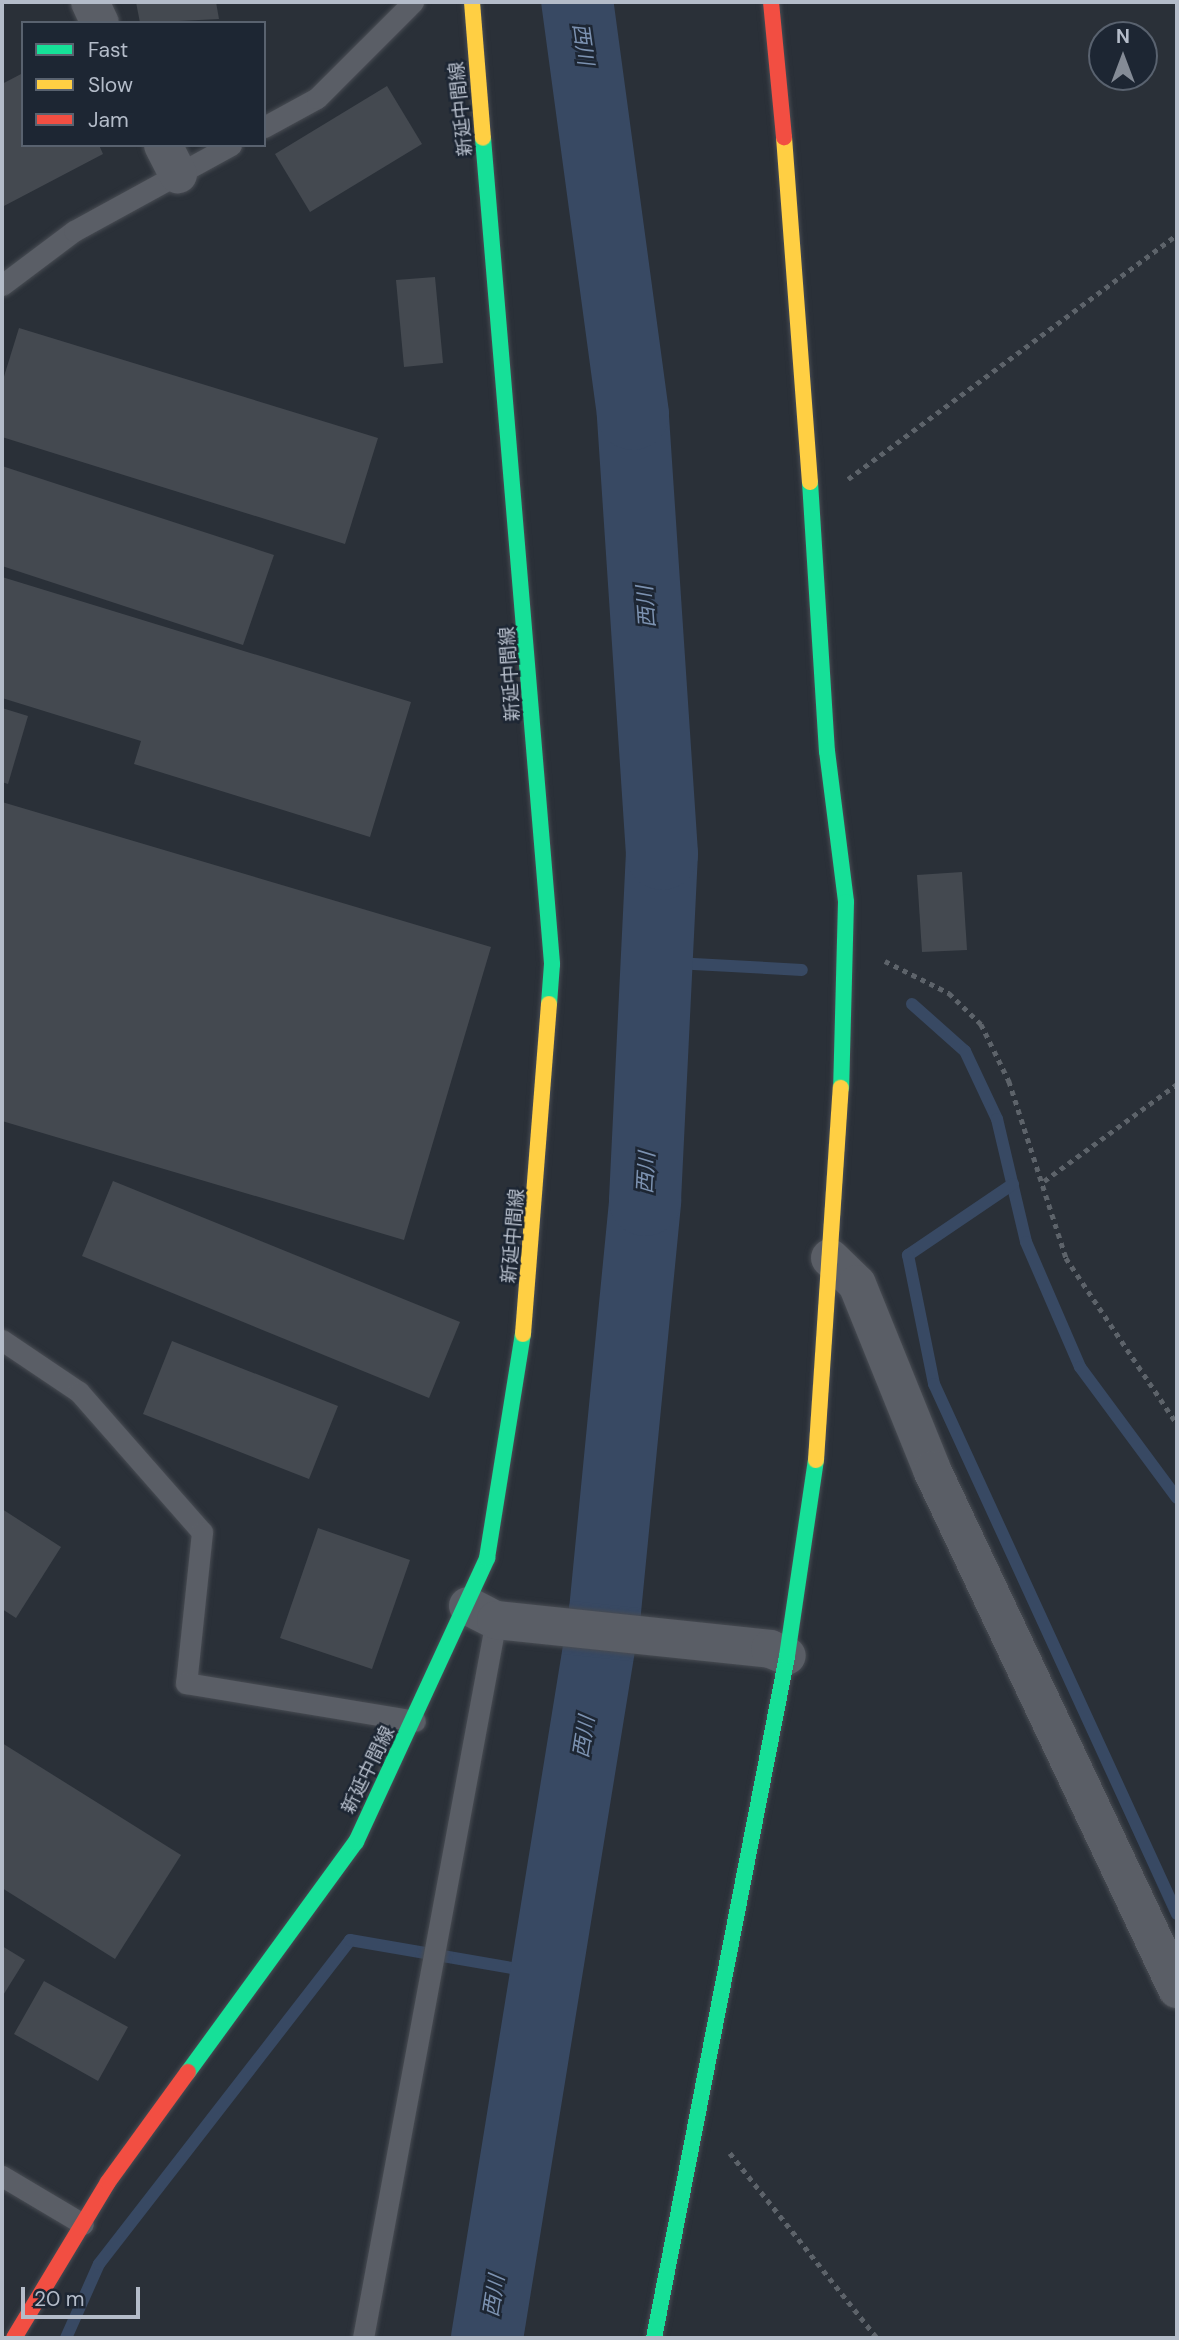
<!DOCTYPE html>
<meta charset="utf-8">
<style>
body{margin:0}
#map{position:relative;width:1179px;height:2340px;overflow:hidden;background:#2a3038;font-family:"DM Sans","Noto Sans JP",sans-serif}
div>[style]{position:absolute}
.stream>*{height:12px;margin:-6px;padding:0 6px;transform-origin:6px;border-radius:6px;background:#384963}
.river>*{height:72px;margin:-36px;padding:0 36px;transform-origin:36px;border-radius:36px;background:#384963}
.building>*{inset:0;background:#444950}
.path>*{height:4.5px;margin-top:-2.25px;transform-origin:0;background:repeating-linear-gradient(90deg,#5d636a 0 5px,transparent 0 10px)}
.roads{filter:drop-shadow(0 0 2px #484c53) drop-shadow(0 0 2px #484c53)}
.lane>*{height:21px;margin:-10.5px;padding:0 10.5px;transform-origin:10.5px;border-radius:10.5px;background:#5a5e66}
.street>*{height:38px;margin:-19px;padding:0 19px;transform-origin:19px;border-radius:19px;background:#5a5e66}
.fast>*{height:16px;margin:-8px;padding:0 8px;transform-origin:8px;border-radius:8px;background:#16e098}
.slow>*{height:16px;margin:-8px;padding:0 8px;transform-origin:8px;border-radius:8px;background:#ffcf43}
.jam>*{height:16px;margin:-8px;padding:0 8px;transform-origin:8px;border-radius:8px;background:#f24e42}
span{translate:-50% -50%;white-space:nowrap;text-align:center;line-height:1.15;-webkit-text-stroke:5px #1d2633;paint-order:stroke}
.street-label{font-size:19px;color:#b4bcc9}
.water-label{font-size:21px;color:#7c92b1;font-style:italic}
.frame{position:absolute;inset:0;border:4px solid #b4bcc9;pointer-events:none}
.legend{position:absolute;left:21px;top:21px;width:245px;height:126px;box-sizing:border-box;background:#1d2633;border:2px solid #59626f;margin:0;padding:9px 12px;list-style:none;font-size:21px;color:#b4bcc9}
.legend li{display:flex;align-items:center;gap:14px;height:35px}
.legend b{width:35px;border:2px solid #59626f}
.north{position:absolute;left:1088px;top:21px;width:70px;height:70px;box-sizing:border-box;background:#1d2633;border:2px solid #59626f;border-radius:50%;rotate:0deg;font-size:19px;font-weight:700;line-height:28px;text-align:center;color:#b4bcc9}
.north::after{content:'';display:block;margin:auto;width:24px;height:32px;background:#848b96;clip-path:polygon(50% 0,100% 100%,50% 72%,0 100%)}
.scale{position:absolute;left:21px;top:2287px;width:119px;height:32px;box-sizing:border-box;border:4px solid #b4bcc9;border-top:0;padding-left:9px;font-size:21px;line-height:24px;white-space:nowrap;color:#b4bcc9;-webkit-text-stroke:5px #1d2633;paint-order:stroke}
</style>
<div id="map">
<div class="stream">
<i style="left:656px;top:962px;width:146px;rotate:3.1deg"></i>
<i style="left:912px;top:1004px;width:71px;rotate:41.6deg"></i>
<i style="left:965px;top:1051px;width:75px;rotate:64.8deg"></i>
<i style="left:997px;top:1119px;width:126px;rotate:76.7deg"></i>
<i style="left:1026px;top:1242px;width:136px;rotate:66.6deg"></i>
<i style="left:1080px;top:1367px;width:163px;rotate:53.5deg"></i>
<i style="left:1013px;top:1184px;width:127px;rotate:145.9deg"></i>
<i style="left:908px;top:1255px;width:132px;rotate:78.6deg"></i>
<i style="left:934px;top:1384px;width:583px;rotate:65.37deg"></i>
<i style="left:66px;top:2338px;width:81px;rotate:-66deg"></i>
<i style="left:99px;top:2264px;width:410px;rotate:-52.2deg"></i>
<i style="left:350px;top:1940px;width:199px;rotate:9.8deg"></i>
</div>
<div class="river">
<i style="left:487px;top:2338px;width:737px;rotate:-80.78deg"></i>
<i style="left:605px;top:1611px;width:413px;rotate:-84.4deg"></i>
<i style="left:645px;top:1200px;width:346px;rotate:-87.2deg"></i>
<i style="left:662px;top:854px;width:441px;rotate:-93.8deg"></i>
<i style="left:633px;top:414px;width:416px;rotate:-97.7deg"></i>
</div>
<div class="building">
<i style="clip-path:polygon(136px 2px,216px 2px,219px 19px,140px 23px)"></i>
<i style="clip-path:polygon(23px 73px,23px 145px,99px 145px,103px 154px,2px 207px,2px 84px)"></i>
<i style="clip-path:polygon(387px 86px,422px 144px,310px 212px,275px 154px)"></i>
<i style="clip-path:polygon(435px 277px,443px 363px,404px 367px,396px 280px)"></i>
<i style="clip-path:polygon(19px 328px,378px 438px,345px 544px,2px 437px,2px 383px)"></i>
<i style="clip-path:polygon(2px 466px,274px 555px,243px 645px,2px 566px)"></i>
<i style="clip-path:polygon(2px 577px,411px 702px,370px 837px,134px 764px,141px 741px,2px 698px)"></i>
<i style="clip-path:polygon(2px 708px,28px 716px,8px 784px,2px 782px)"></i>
<i style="clip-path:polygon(2px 802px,491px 947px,404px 1240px,2px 1121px)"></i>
<i style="clip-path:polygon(962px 872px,967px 950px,922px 952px,917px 875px)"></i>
<i style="clip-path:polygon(113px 1181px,460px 1322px,429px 1398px,82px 1256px)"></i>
<i style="clip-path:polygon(172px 1341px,338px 1406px,309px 1479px,143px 1414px)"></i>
<i style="clip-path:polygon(2px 1509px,61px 1547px,16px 1618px,2px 1609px)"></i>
<i style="clip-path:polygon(318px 1528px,410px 1560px,372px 1669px,280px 1638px)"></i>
<i style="clip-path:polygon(2px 1743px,181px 1855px,115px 1959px,2px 1888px)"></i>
<i style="clip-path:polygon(2px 1946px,25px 1960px,2px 1997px)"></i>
<i style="clip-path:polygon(44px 1981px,128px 2027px,98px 2081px,14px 2034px)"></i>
</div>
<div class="path">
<i style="left:848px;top:479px;width:410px;rotate:-36.6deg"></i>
<i style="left:885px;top:961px;width:72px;rotate:26.6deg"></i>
<i style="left:949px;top:993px;width:45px;rotate:44.1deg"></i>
<i style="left:981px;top:1024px;width:64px;rotate:63.8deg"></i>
<i style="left:1009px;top:1081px;width:186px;rotate:72.1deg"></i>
<i style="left:1066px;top:1258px;width:200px;rotate:56.2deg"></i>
<i style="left:1044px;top:1181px;width:165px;rotate:-36.1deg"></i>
<i style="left:730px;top:2153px;width:236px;rotate:51.5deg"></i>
</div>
<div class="roads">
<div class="lane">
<i style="left:264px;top:127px;width:60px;rotate:-28.7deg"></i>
<i style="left:317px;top:98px;width:136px;rotate:-45deg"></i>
<i style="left:2px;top:285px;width:90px;rotate:-36.9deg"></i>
<i style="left:74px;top:231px;width:179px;rotate:-28.7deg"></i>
<i style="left:2px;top:1340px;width:93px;rotate:34deg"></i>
<i style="left:79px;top:1392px;width:186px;rotate:48.7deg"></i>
<i style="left:202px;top:1532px;width:152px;rotate:96deg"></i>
<i style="left:186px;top:1683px;width:232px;rotate:9.4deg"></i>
<i style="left:2px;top:2176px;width:94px;rotate:30.7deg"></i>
<i style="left:363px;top:2338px;width:730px;rotate:-79.51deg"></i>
</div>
<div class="street">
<i style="left:90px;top:2px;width:23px;rotate:65deg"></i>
<i style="left:163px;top:145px;width:33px;rotate:63deg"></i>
<i style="left:830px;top:1258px;width:37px;rotate:44deg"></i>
<i style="left:857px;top:1284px;width:201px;rotate:68deg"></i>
<i style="left:932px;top:1470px;width:574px;rotate:64.73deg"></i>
<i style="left:468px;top:1606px;width:31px;rotate:27deg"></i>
<i style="left:496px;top:1620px;width:276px;rotate:6deg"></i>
<i style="left:770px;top:1649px;width:18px;rotate:22deg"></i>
</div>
<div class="fast">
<i style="left:483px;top:138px;width:829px;rotate:85.22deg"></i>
<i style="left:552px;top:964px;width:40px;rotate:94.3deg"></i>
<i style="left:810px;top:482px;width:270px;rotate:86.4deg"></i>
<i style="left:827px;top:751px;width:152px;rotate:82.8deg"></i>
<i style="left:846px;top:902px;width:186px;rotate:91.5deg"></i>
<i style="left:188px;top:2072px;width:285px;rotate:-53.9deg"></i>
<i style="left:356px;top:1842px;width:313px;rotate:-65.2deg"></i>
<i style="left:487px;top:1558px;width:227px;rotate:-80.9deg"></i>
<i style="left:654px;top:2338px;width:695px;rotate:-78.96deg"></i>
<i style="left:787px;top:1656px;width:198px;rotate:-81.6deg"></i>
</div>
<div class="slow">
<i style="left:472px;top:2px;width:136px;rotate:85.4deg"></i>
<i style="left:784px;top:137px;width:346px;rotate:85.7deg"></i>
<i style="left:523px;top:1334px;width:331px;rotate:-85.5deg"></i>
<i style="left:816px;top:1460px;width:373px;rotate:-86.2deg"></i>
</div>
<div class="jam">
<i style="left:771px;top:2px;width:136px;rotate:84.5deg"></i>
<i style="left:14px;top:2338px;width:182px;rotate:-58.9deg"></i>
<i style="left:108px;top:2182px;width:136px;rotate:-54deg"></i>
</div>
</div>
<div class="street-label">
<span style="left:461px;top:109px;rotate:-96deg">新延中間線</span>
<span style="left:510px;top:674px;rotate:-94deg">新延中間線</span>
<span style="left:513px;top:1236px;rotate:-85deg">新延中間線</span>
<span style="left:368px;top:1770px;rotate:-64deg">新延中間線</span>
</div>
<div class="water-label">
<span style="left:583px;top:44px;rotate:82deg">西川</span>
<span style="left:646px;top:607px;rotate:-94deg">西川</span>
<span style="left:646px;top:1173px;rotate:-87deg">西川</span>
<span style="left:584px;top:1737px;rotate:-81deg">西川</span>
<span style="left:494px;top:2296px;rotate:-81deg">西川</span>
</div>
<div class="frame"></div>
<ul class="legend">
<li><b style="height:9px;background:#16e098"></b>Fast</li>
<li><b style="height:9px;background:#ffcf43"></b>Slow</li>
<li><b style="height:9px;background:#f24e42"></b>Jam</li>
</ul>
<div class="north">N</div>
<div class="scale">20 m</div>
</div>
